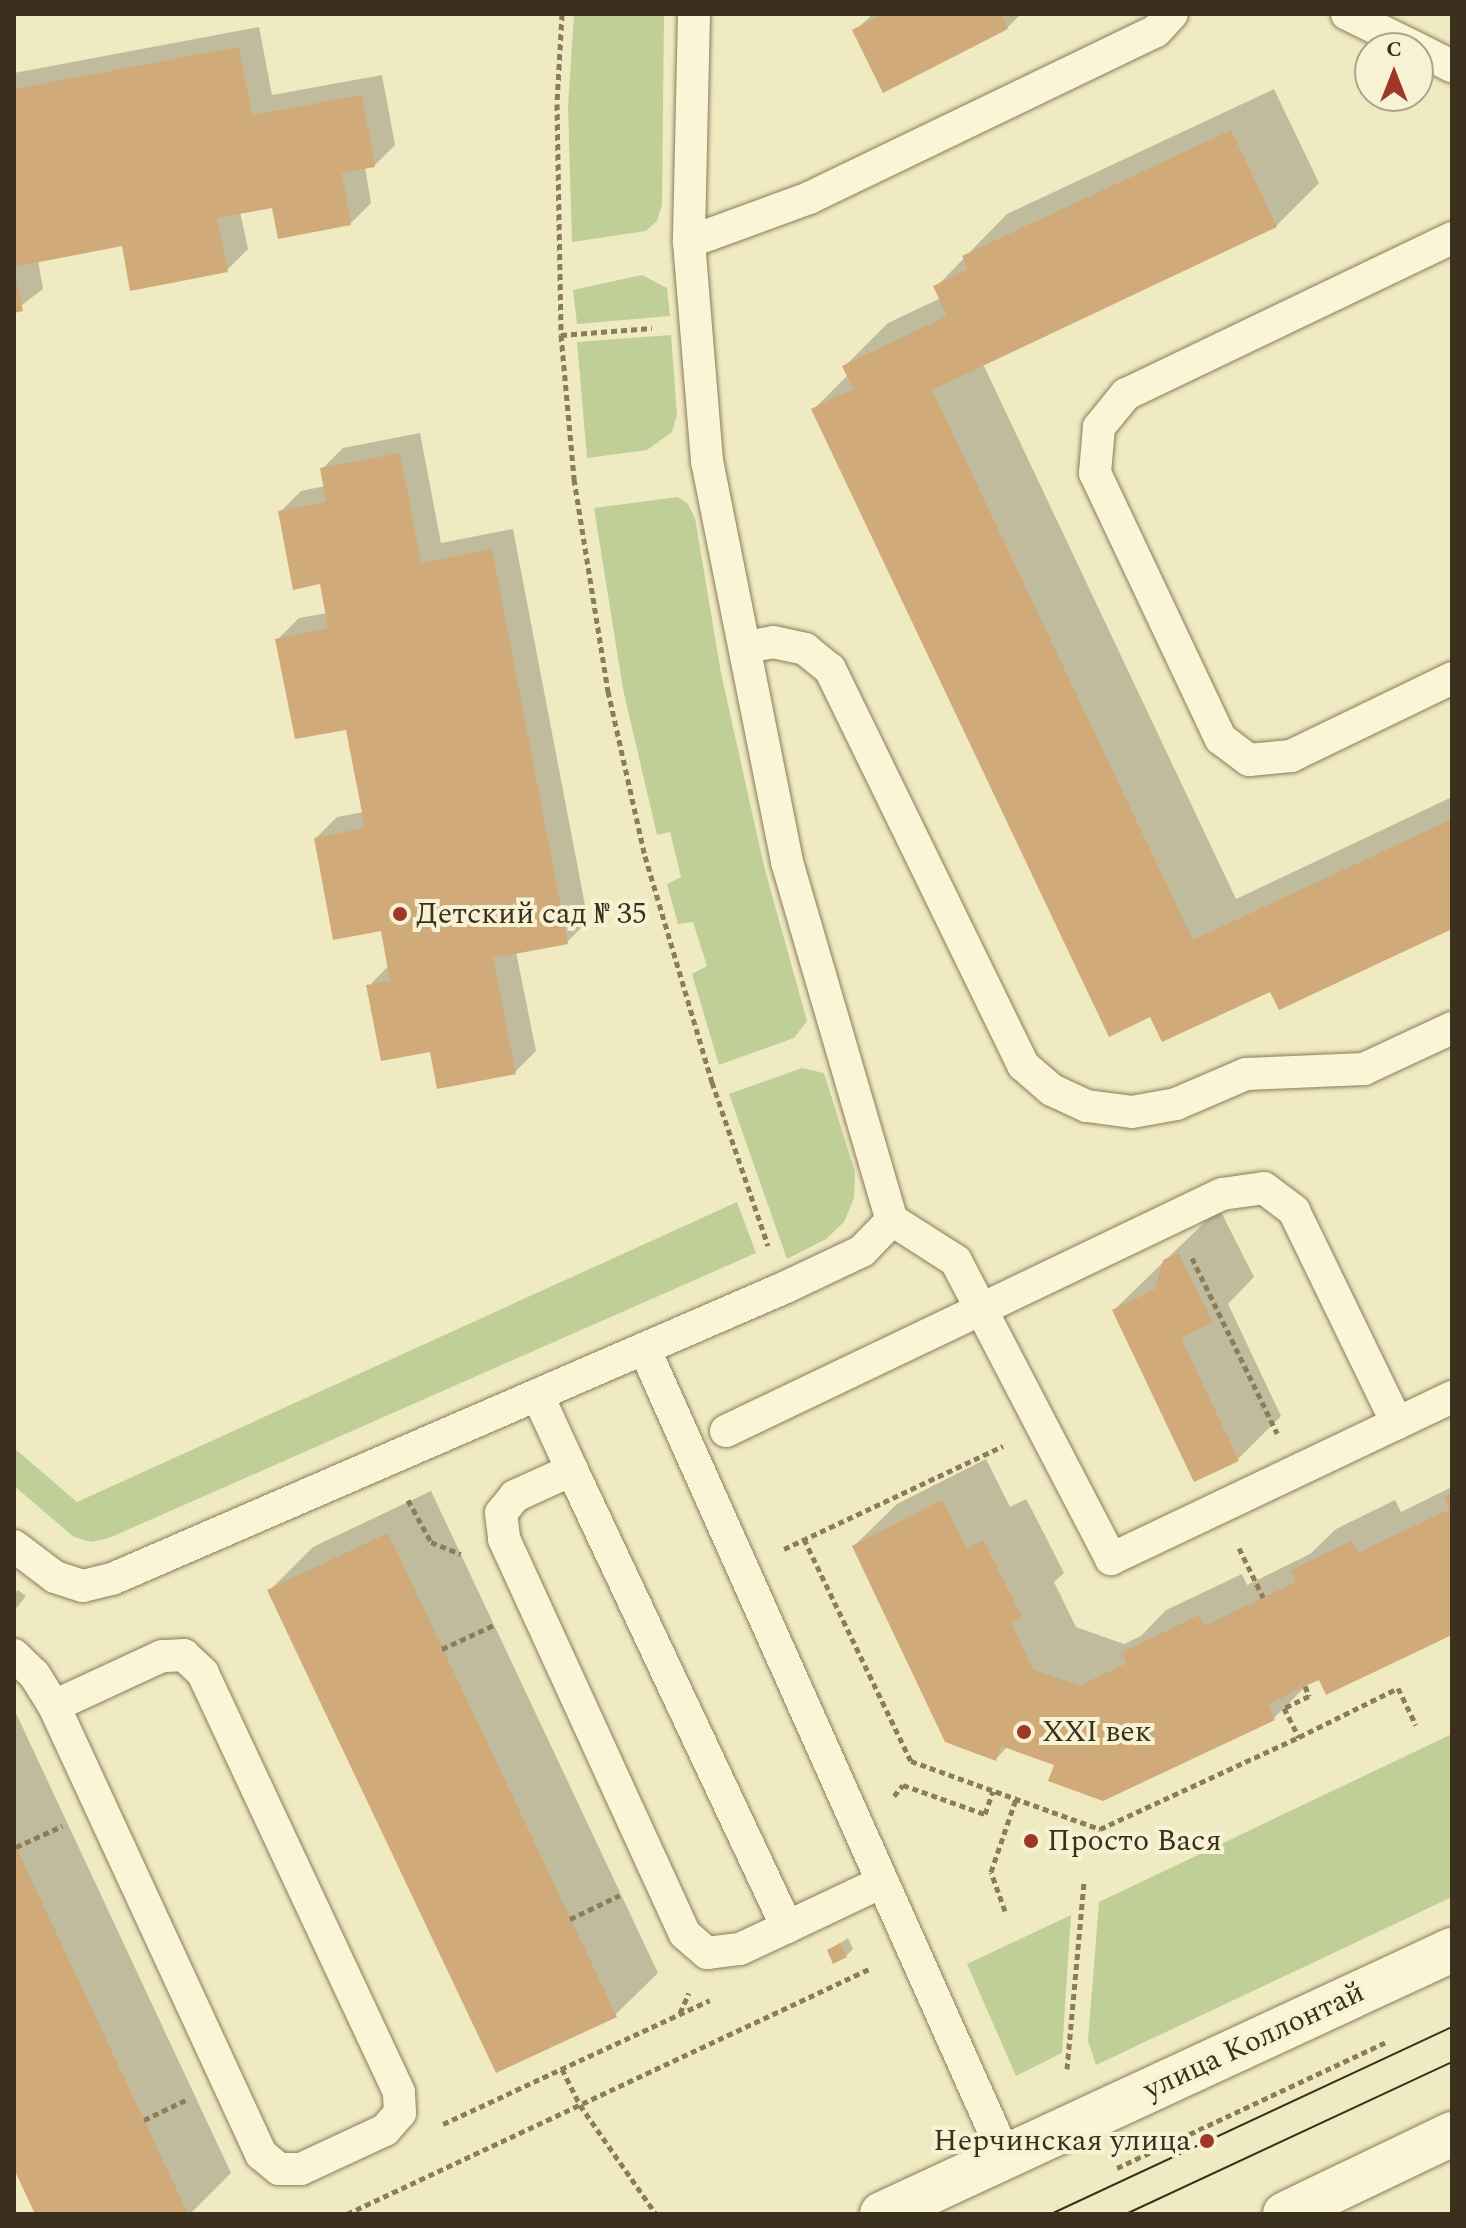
<!DOCTYPE html>
<meta charset="utf-8">
<style>
body{margin:0}
#map{position:relative;width:1466px;height:2228px;overflow:hidden;background:#f0eac3;font-family:Spectral,serif}
div>[style]{position:absolute}
.green>*{inset:0;background:#c0cf97}
.shadow>*{inset:0;background:#0003}
.building>*{inset:0;background:#d0aa78}
.path>*{height:5px;margin-top:-2.5px;transform-origin:0;background:repeating-linear-gradient(90deg,#8c7c59 0 6px,transparent 0 10px)}
.roads{filter:drop-shadow(0 0 2px #8c7c59) drop-shadow(0 0 2px #8c7c59)}
.service>*{height:32px;margin:-16px;padding:0 16px;transform-origin:16px;border-radius:16px;background:#faf5d7}
.secondary>*{height:44px;margin:-22px;padding:0 22px;transform-origin:22px;border-radius:22px;background:#faf5d7}
.tram>*{height:2px;margin:-1px;padding:0 1px;transform-origin:1px;border-radius:1px;background:#3b301e}
.dots>*{width:22px;height:22px;translate:-50% -50%;box-sizing:border-box;border:4px solid #f7f2d3;border-radius:50%}
span{translate:-50% -50%;white-space:nowrap;text-align:center;line-height:1.15;-webkit-text-stroke:8px #f7f2d3;paint-order:stroke}
.poi-label{font-size:30px;color:#3b301e}
.left{translate:0 -50%;text-align:left}
.right{translate:-100% -50%;text-align:right}
.street-label{font-size:30px;color:#3b301e}
.frame{position:absolute;inset:0;border:16px solid #3b301e;pointer-events:none}
.north{position:absolute;left:1354px;top:32px;width:80px;height:80px;box-sizing:border-box;background:#f7f2d3;border:2px solid #aca48b;border-radius:50%;rotate:0deg;font-size:22px;font-weight:700;line-height:32px;text-align:center;color:#3b301e}
.north::after{content:'';display:block;margin:auto;width:28px;height:36px;background:#9e3726;clip-path:polygon(50% 0,100% 100%,50% 72%,0 100%)}
</style>
<div id="map">
<div class="green">
<i style="clip-path:polygon(574px 14px,664px 14px,662px 205px,657px 221px,646px 231px,572px 242px,568px 107px)"></i>
<i style="clip-path:polygon(642px 275px,667px 288px,670px 316px,577px 324px,573px 290px)"></i>
<i style="clip-path:polygon(671px 335px,677px 415px,672px 432px,647px 450px,587px 458px,577px 342px)"></i>
<i style="clip-path:polygon(678px 497px,688px 504px,695px 518px,721px 673px,764px 866px,807px 1021px,794px 1038px,719px 1065px,692px 974px,707px 966px,693px 922px,678px 924px,667px 884px,681px 877px,670px 832px,657px 835px,623px 689px,594px 508px)"></i>
<i style="clip-path:polygon(802px 1068px,824px 1073px,855px 1172px,854px 1198px,844px 1222px,826px 1239px,787px 1259px,729px 1094px)"></i>
<i style="clip-path:polygon(737px 1202px,756px 1253px,109px 1538px,91px 1542px,74px 1537px,14px 1486px,14px 1448px,77px 1502px)"></i>
<i style="clip-path:polygon(1452px 1734px,1452px 1897px,1096px 2065px,1088px 2041px,1099px 1902px)"></i>
<i style="clip-path:polygon(1071px 1915px,1062px 2053px,1016px 2076px,967px 1964px)"></i>
</div>
<div class="shadow">
<i style="clip-path:polygon(873px 14px,1021px 14px,1007px 28px,854px 31px)"></i>
<i style="clip-path:polygon(259px 27px,272px 95px,382px 75px,395px 145px,374px 166px,365px 167px,371px 203px,350px 224px,274px 205px,240px 212px,248px 249px,227px 270px,124px 244px,38px 260px,43px 289px,14px 311px,14px 73px)"></i>
<i style="clip-path:polygon(1274px 89px,1319px 183px,1276px 226px,983px 364px,1236px 899px,1452px 797px,1452px 927px,1271px 989px,1163px 1040px,814px 409px,849px 374px,845px 366px,888px 323px,941px 298px,936px 287px,1007px 214px)"></i>
<i style="clip-path:polygon(420px 433px,441px 543px,513px 529px,588px 921px,567px 942px,516px 952px,536px 1051px,515px 1072px,432px 1049px,369px 986px,389px 965px,382px 929px,316px 838px,337px 817px,364px 812px,347px 728px,278px 639px,299px 618px,327px 613px,321px 582px,280px 512px,301px 491px,325px 486px,322px 469px,343px 448px)"></i>
<i style="clip-path:polygon(1221px 1212px,1254px 1277px,1228px 1304px,1281px 1416px,1238px 1459px,1114px 1310px,1209px 1218px)"></i>
<i style="clip-path:polygon(986px 1459px,1010px 1507px,1026px 1499px,1032px 1510px,1064px 1573px,1054px 1582px,1076px 1627px,1124px 1644px,1141px 1636px,1166px 1610px,1242px 1574px,1247px 1585px,1310px 1554px,1336px 1529px,1395px 1500px,1401px 1512px,1452px 1487px,1452px 1633px,1311px 1681px,1274px 1718px,1057px 1764px,1008px 1746px,996px 1759px,854px 1546px,897px 1504px)"></i>
<i style="clip-path:polygon(431px 1491px,658px 1973px,615px 2015px,270px 1590px,313px 1547px)"></i>
<i style="clip-path:polygon(18px 1590px,26px 1596px,14px 1611px,14px 1594px)"></i>
<i style="clip-path:polygon(14px 1709px,231px 2173px,190px 2214px,37px 2214px,14px 2164px)"></i>
<i style="clip-path:polygon(848px 1938px,853px 1949px,846px 1956px,830px 1950px)"></i>
</div>
<div class="building">
<i style="clip-path:polygon(884px 14px,1001px 14px,1008px 29px,883px 93px,852px 30px)"></i>
<i style="clip-path:polygon(239px 47px,252px 115px,362px 95px,375px 167px,342px 173px,351px 225px,278px 239px,272px 208px,217px 218px,228px 272px,130px 291px,122px 246px,14px 267px,14px 89px)"></i>
<i style="clip-path:polygon(1231px 130px,1277px 227px,932px 390px,1193px 940px,1452px 819px,1452px 929px,1279px 1010px,1270px 992px,1162px 1042px,1150px 1017px,1109px 1037px,811px 409px,853px 389px,842px 366px,947px 316px,933px 286px,968px 269px,962px 256px)"></i>
<i style="clip-path:polygon(14px 269px,23px 311px,14px 313px)"></i>
<i style="clip-path:polygon(400px 453px,421px 563px,492px 549px,568px 944px,493px 958px,516px 1074px,437px 1089px,430px 1052px,381px 1061px,366px 985px,390px 981px,381px 931px,333px 940px,314px 838px,365px 828px,346px 730px,295px 739px,275px 639px,328px 628px,320px 584px,293px 590px,278px 511px,326px 502px,320px 468px)"></i>
<i style="clip-path:polygon(1178px 1253px,1213px 1322px,1181px 1338px,1239px 1461px,1194px 1482px,1112px 1310px,1155px 1289px,1163px 1260px)"></i>
<i style="clip-path:polygon(1452px 1494px,1452px 1635px,1326px 1695px,1319px 1680px,1305px 1686px,1268px 1705px,1275px 1720px,1103px 1801px,1048px 1781px,1054px 1765px,1001px 1746px,996px 1761px,945px 1742px,852px 1546px,942px 1500px,967px 1549px,983px 1540px,1022px 1617px,1011px 1623px,1033px 1669px,1079px 1686px,1127px 1663px,1121px 1653px,1199px 1615px,1204px 1626px,1296px 1582px,1290px 1571px,1351px 1541px,1358px 1553px,1439px 1514px,1450px 1509px,1444px 1497px)"></i>
<i style="clip-path:polygon(388px 1533px,617px 2017px,496px 2073px,267px 1590px)"></i>
<i style="clip-path:polygon(14px 1843px,144px 2120px,188px 2214px,35px 2214px,14px 2169px)"></i>
<i style="clip-path:polygon(840px 1943px,847px 1957px,833px 1964px,827px 1950px)"></i>
</div>
<div class="path">
<i style="left:562px;top:14px;width:90px;rotate:93.2deg"></i>
<i style="left:557px;top:104px;width:231px;rotate:89deg"></i>
<i style="left:561px;top:335px;width:145px;rotate:84.8deg"></i>
<i style="left:574px;top:479px;width:215px;rotate:80.9deg"></i>
<i style="left:608px;top:691px;width:169px;rotate:77.4deg"></i>
<i style="left:645px;top:856px;width:236px;rotate:73.5deg"></i>
<i style="left:712px;top:1082px;width:173px;rotate:71.1deg"></i>
<i style="left:561px;top:335px;width:91px;rotate:-4.4deg"></i>
<i style="left:1192px;top:1258px;width:195px;rotate:64.1deg"></i>
<i style="left:408px;top:1500px;width:48px;rotate:61.3deg"></i>
<i style="left:431px;top:1542px;width:32px;rotate:22deg"></i>
<i style="left:804px;top:1539px;width:246px;rotate:64.3deg"></i>
<i style="left:911px;top:1761px;width:201px;rotate:19.8deg"></i>
<i style="left:1100px;top:1829px;width:219px;rotate:-24.8deg"></i>
<i style="left:1239px;top:1548px;width:55px;rotate:63.9deg"></i>
<i style="left:784px;top:1549px;width:242px;rotate:-25.2deg"></i>
<i style="left:442px;top:1649px;width:60px;rotate:-24.8deg"></i>
<i style="left:1305px;top:1686px;width:11px;rotate:68deg"></i>
<i style="left:1309px;top:1696px;width:28px;rotate:154deg"></i>
<i style="left:1284px;top:1708px;width:33px;rotate:63deg"></i>
<i style="left:1299px;top:1737px;width:110px;rotate:-26.3deg"></i>
<i style="left:1398px;top:1688px;width:41px;rotate:64.1deg"></i>
<i style="left:894px;top:1796px;width:14px;rotate:-51deg"></i>
<i style="left:903px;top:1785px;width:87px;rotate:19.5deg"></i>
<i style="left:985px;top:1814px;width:24px;rotate:-71deg"></i>
<i style="left:16px;top:1847px;width:51px;rotate:-24.5deg"></i>
<i style="left:1005px;top:1911px;width:41px;rotate:-109.7deg"></i>
<i style="left:991px;top:1872px;width:77px;rotate:-71.1deg"></i>
<i style="left:570px;top:1919px;width:55px;rotate:-25.6deg"></i>
<i style="left:680px;top:2013px;width:22px;rotate:-66deg"></i>
<i style="left:562px;top:2069px;width:40px;rotate:63.4deg"></i>
<i style="left:580px;top:2105px;width:133px;rotate:55.1deg"></i>
<i style="left:1067px;top:2069px;width:189px;rotate:-84.8deg"></i>
<i style="left:144px;top:2120px;width:47px;rotate:-25.5deg"></i>
<i style="left:443px;top:2124px;width:294px;rotate:-24.9deg"></i>
<i style="left:1117px;top:2168px;width:299px;rotate:-25.1deg"></i>
<i style="left:347px;top:2214px;width:579px;rotate:-25.15deg"></i>
</div>
<div class="roads">
<div class="service">
<i style="left:694px;top:14px;width:228px;rotate:91.3deg"></i>
<i style="left:689px;top:242px;width:220px;rotate:85.3deg"></i>
<i style="left:707px;top:461px;width:409px;rotate:78.7deg"></i>
<i style="left:787px;top:862px;width:373px;rotate:73.7deg"></i>
<i style="left:892px;top:1220px;width:76px;rotate:32.6deg"></i>
<i style="left:956px;top:1261px;width:336px;rotate:62.5deg"></i>
<i style="left:1111px;top:1559px;width:378px;rotate:-25.4deg"></i>
<i style="left:1347px;top:14px;width:77px;rotate:26.2deg"></i>
<i style="left:1418px;top:49px;width:38px;rotate:27deg"></i>
<i style="left:1452px;top:238px;width:361px;rotate:154.4deg"></i>
<i style="left:1126px;top:394px;width:43px;rotate:129.3deg"></i>
<i style="left:1099px;top:427px;width:46px;rotate:95deg"></i>
<i style="left:1095px;top:473px;width:294px;rotate:64.7deg"></i>
<i style="left:1221px;top:739px;width:35px;rotate:37deg"></i>
<i style="left:1249px;top:760px;width:42px;rotate:-5.4deg"></i>
<i style="left:1291px;top:756px;width:179px;rotate:-25.8deg"></i>
<i style="left:689px;top:242px;width:128px;rotate:-20.1deg"></i>
<i style="left:809px;top:198px;width:385px;rotate:-25.7deg"></i>
<i style="left:1156px;top:31px;width:23px;rotate:-47deg"></i>
<i style="left:746px;top:647px;width:27px;rotate:-10deg"></i>
<i style="left:773px;top:642px;width:33px;rotate:12deg"></i>
<i style="left:805px;top:649px;width:32px;rotate:39deg"></i>
<i style="left:830px;top:669px;width:441px;rotate:64deg"></i>
<i style="left:1023px;top:1065px;width:38px;rotate:41deg"></i>
<i style="left:1052px;top:1090px;width:38px;rotate:25deg"></i>
<i style="left:1087px;top:1106px;width:45px;rotate:7.6deg"></i>
<i style="left:1132px;top:1112px;width:45px;rotate:-10.3deg"></i>
<i style="left:1176px;top:1104px;width:76px;rotate:-23.2deg"></i>
<i style="left:1246px;top:1074px;width:118px;rotate:-2.4deg"></i>
<i style="left:1364px;top:1069px;width:97px;rotate:-25deg"></i>
<i style="left:645px;top:1350px;width:883px;rotate:65.93deg"></i>
<i style="left:538px;top:1396px;width:81px;rotate:65.3deg"></i>
<i style="left:726px;top:1431px;width:550px;rotate:-25.54deg"></i>
<i style="left:1222px;top:1194px;width:42px;rotate:-8.1deg"></i>
<i style="left:1264px;top:1188px;width:38px;rotate:37deg"></i>
<i style="left:1294px;top:1211px;width:236px;rotate:64.1deg"></i>
<i style="left:14px;top:1546px;width:51px;rotate:37.1deg"></i>
<i style="left:55px;top:1577px;width:29px;rotate:18deg"></i>
<i style="left:83px;top:1586px;width:30px;rotate:-14deg"></i>
<i style="left:112px;top:1579px;width:735px;rotate:-23.42deg"></i>
<i style="left:786px;top:1287px;width:84px;rotate:-25.3deg"></i>
<i style="left:862px;top:1251px;width:43px;rotate:-45.9deg"></i>
<i style="left:14px;top:1655px;width:28px;rotate:44deg"></i>
<i style="left:34px;top:1674px;width:38px;rotate:58deg"></i>
<i style="left:54px;top:1706px;width:494px;rotate:65.2deg"></i>
<i style="left:261px;top:2154px;width:23px;rotate:40deg"></i>
<i style="left:279px;top:2169px;width:22px"></i>
<i style="left:301px;top:2169px;width:93px;rotate:-24.9deg"></i>
<i style="left:385px;top:2130px;width:23px;rotate:-49deg"></i>
<i style="left:400px;top:2113px;width:21px;rotate:-93deg"></i>
<i style="left:399px;top:2092px;width:463px;rotate:-115.1deg"></i>
<i style="left:203px;top:1673px;width:26px;rotate:-137deg"></i>
<i style="left:184px;top:1655px;width:22px;rotate:177deg"></i>
<i style="left:162px;top:1656px;width:119px;rotate:155.2deg"></i>
<i style="left:787px;top:1927px;width:505px;rotate:-115.2deg"></i>
<i style="left:572px;top:1470px;width:63px;rotate:155.5deg"></i>
<i style="left:515px;top:1496px;width:22px;rotate:129deg"></i>
<i style="left:501px;top:1513px;width:26px;rotate:83deg"></i>
<i style="left:504px;top:1539px;width:434px;rotate:65.4deg"></i>
<i style="left:685px;top:1934px;width:29px;rotate:41deg"></i>
<i style="left:707px;top:1953px;width:33px;rotate:-7deg"></i>
<i style="left:740px;top:1949px;width:52px;rotate:-25.1deg"></i>
<i style="left:787px;top:1927px;width:105px;rotate:-25.3deg"></i>
</div>
<div class="secondary">
<i style="left:882px;top:2214px;width:628px;rotate:-24.85deg"></i>
<i style="left:1285px;top:2214px;width:185px;rotate:-25.6deg"></i>
</div>
</div>
<div class="tram">
<i style="left:1051px;top:2214px;width:442px;rotate:-25deg"></i>
<i style="left:1126px;top:2214px;width:360px;rotate:-25deg"></i>
</div>
<div class="dots">
<i style="left:400px;top:914px;background:#9e3726"></i>
<i style="left:1024px;top:1732px;background:#9e3726"></i>
<i style="left:1031px;top:1841px;background:#9e3726"></i>
<i style="left:1207px;top:2141px;background:#9e3726"></i>
</div>
<div class="poi-label">
<span class="left" style="left:416px;top:914px">Детский сад № 35</span>
<span class="left" style="left:1042px;top:1732px">XXI век</span>
<span class="left" style="left:1047px;top:1841px">Просто Вася</span>
<span class="right" style="left:1191px;top:2141px">Нерчинская улица</span>
</div>
<div class="street-label">
<span style="left:1254px;top:2041px;rotate:-25deg">улица Коллонтай</span>
</div>
<div class="frame"></div>
<div class="north">С</div>
</div>
